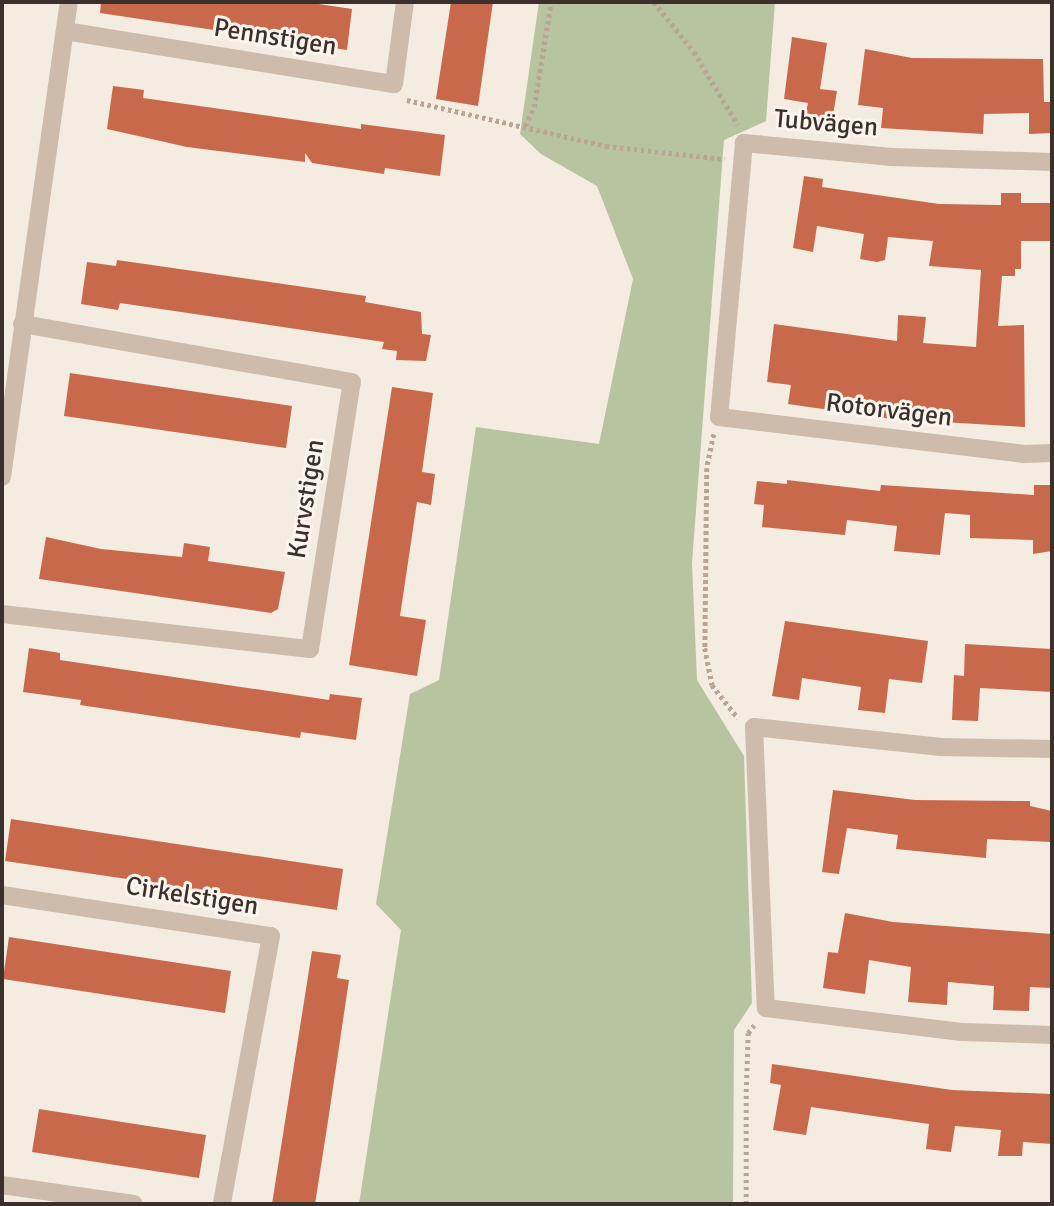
<!DOCTYPE html>
<meta charset="utf-8">
<style>
body{margin:0}
#map{position:relative;width:1054px;height:1206px;overflow:hidden;background:#f4ebe1;font-family:Signika,sans-serif}
div>[style]{position:absolute}
.green>*{inset:0;background:#b8c4a0}
.building>*{inset:0;background:#c8694b}
.path>*{height:4.5px;margin-top:-2.25px;transform-origin:0;background:repeating-linear-gradient(90deg,#b9a596 0 3.5px,transparent 0 7px)}
.minor>*{height:18px;margin:-9px;padding:0 9px;transform-origin:9px;border-radius:9px;background:#cdbbac}
span{translate:-50% -50%;white-space:nowrap;text-align:center;line-height:1.15;-webkit-text-stroke:6px #fbf5ee;paint-order:stroke}
.street-label{font-size:26px;color:#3b302b}
.frame{position:absolute;inset:0;border:4px solid #3b302b;pointer-events:none}
</style>
<div id="map">
<div class="green">
<i style="clip-path:polygon(539px 2px,775px 2px,766px 121px,724px 140px,692px 563px,697px 680px,744px 756px,752px 1003px,734px 1030px,733px 1204px,359px 1204px,401px 930px,376px 904px,410px 694px,439px 680px,476px 427px,599px 444px,633px 279px,597px 186px,541px 154px,520px 134px)"></i>
</div>
<div class="building">
<i style="clip-path:polygon(101px 2px,305px 2px,352px 9px,347px 50px,100px 13px)"></i>
<i style="clip-path:polygon(451px 2px,493px 2px,478px 106px,436px 99px)"></i>
<i style="clip-path:polygon(792px 37px,827px 43px,820px 89px,837px 91px,832px 121px,805px 117px,808px 103px,784px 99px)"></i>
<i style="clip-path:polygon(865px 49px,912px 58px,1043px 59px,1044px 102px,1052px 102px,1052px 133px,1029px 134px,1029px 113px,984px 114px,983px 134px,881px 128px,883px 108px,858px 105px)"></i>
<i style="clip-path:polygon(113px 86px,144px 90px,143px 98px,361px 129px,361px 124px,445px 135px,440px 176px,385px 168px,384px 174px,312px 163px,305px 153px,305px 162px,187px 147px,107px 129px)"></i>
<i style="clip-path:polygon(804px 176px,823px 179px,822px 187px,939px 204px,1001px 205px,1001px 193px,1021px 193px,1021px 203px,1052px 203px,1052px 241px,1021px 241px,1021px 269px,1015px 269px,1015px 276px,1002px 276px,998px 326px,1024px 325px,1025px 427px,892px 419px,788px 404px,791px 385px,767px 382px,774px 324px,897px 341px,898px 315px,926px 317px,923px 343px,976px 347px,981px 270px,929px 266px,933px 241px,888px 237px,885px 260px,877px 262px,860px 259px,864px 234px,817px 226px,813px 252px,793px 248px)"></i>
<i style="clip-path:polygon(117px 260px,366px 296px,365px 302px,421px 312px,422px 334px,431px 335px,426px 361px,396px 360px,397px 351px,382px 349px,384px 342px,120px 303px,118px 310px,81px 304px,87px 262px,116px 266px)"></i>
<i style="clip-path:polygon(70px 373px,292px 406px,286px 448px,64px 416px)"></i>
<i style="clip-path:polygon(392px 387px,433px 393px,422px 472px,435px 474px,431px 505px,417px 502px,400px 616px,426px 620px,417px 676px,349px 665px)"></i>
<i style="clip-path:polygon(787px 480px,880px 491px,881px 485px,1034px 495px,1034px 485px,1052px 485px,1052px 551px,1033px 554px,1033px 540px,970px 538px,970px 515px,945px 513px,940px 555px,894px 551px,897px 526px,847px 520px,845px 535px,762px 527px,764px 505px,754px 504px,757px 481px,787px 484px)"></i>
<i style="clip-path:polygon(46px 537px,101px 549px,182px 557px,184px 543px,210px 547px,208px 561px,285px 572px,278px 609px,271px 613px,39px 579px)"></i>
<i style="clip-path:polygon(785px 621px,928px 641px,922px 683px,889px 679px,885px 713px,858px 710px,861px 687px,802px 678px,799px 700px,772px 696px)"></i>
<i style="clip-path:polygon(965px 644px,1052px 649px,1052px 692px,980px 688px,978px 721px,952px 720px,954px 675px,964px 676px)"></i>
<i style="clip-path:polygon(29px 648px,60px 653px,60px 660px,329px 700px,330px 694px,362px 698px,356px 740px,301px 732px,300px 738px,80px 705px,81px 700px,23px 692px)"></i>
<i style="clip-path:polygon(833px 790px,915px 800px,1030px 801px,1030px 806px,1052px 811px,1052px 842px,987px 839px,986px 858px,896px 849px,898px 835px,847px 828px,839px 874px,822px 872px)"></i>
<i style="clip-path:polygon(11px 819px,343px 869px,337px 910px,5px 861px)"></i>
<i style="clip-path:polygon(845px 913px,893px 922px,1052px 934px,1052px 988px,1030px 987px,1029px 1011px,993px 1010px,994px 986px,948px 982px,947px 1005px,908px 1002px,911px 967px,869px 960px,865px 994px,823px 988px,828px 952px,838px 953px)"></i>
<i style="clip-path:polygon(9px 937px,231px 971px,225px 1013px,3px 979px)"></i>
<i style="clip-path:polygon(312px 951px,341px 955px,337px 978px,349px 980px,328px 1121px,315px 1204px,272px 1204px)"></i>
<i style="clip-path:polygon(772px 1064px,952px 1090px,1052px 1094px,1052px 1144px,1023px 1142px,1022px 1156px,998px 1156px,1001px 1130px,955px 1126px,951px 1152px,926px 1149px,929px 1124px,811px 1107px,806px 1135px,773px 1130px,781px 1085px,770px 1083px)"></i>
<i style="clip-path:polygon(39px 1109px,206px 1135px,199px 1178px,32px 1152px)"></i>
</div>
<div class="path">
<i style="left:654px;top:2px;width:64px;rotate:51.3deg"></i>
<i style="left:694px;top:52px;width:85px;rotate:58.9deg"></i>
<i style="left:407px;top:100px;width:204px;rotate:13deg"></i>
<i style="left:606px;top:146px;width:119px;rotate:6.3deg"></i>
<i style="left:525px;top:126px;width:21px;rotate:-65deg"></i>
<i style="left:534px;top:107px;width:106px;rotate:-80.8deg"></i>
<i style="left:714px;top:434px;width:35px;rotate:102deg"></i>
<i style="left:707px;top:468px;width:180px;rotate:90.6deg"></i>
<i style="left:705px;top:648px;width:38px;rotate:79deg"></i>
<i style="left:712px;top:685px;width:42px;rotate:51.8deg"></i>
<i style="left:746px;top:1204px;width:112px;rotate:-90deg"></i>
<i style="left:746px;top:1092px;width:59px;rotate:-88.1deg"></i>
<i style="left:748px;top:1033px;width:10px;rotate:-53deg"></i>
</div>
<div class="minor">
<i style="left:65px;top:31px;width:333px;rotate:9.2deg"></i>
<i style="left:394px;top:84px;width:83px;rotate:-82.4deg"></i>
<i style="left:1052px;top:162px;width:160px;rotate:-178.2deg"></i>
<i style="left:892px;top:157px;width:149px;rotate:-174.6deg"></i>
<i style="left:744px;top:143px;width:275px;rotate:95.2deg"></i>
<i style="left:719px;top:417px;width:306px;rotate:6.9deg"></i>
<i style="left:1023px;top:454px;width:29px;rotate:-2deg"></i>
<i style="left:2px;top:477px;width:480px;rotate:-82deg"></i>
<i style="left:2px;top:614px;width:310px;rotate:6.5deg"></i>
<i style="left:310px;top:649px;width:270px;rotate:-81.1deg"></i>
<i style="left:352px;top:382px;width:335px;rotate:-170deg"></i>
<i style="left:1052px;top:749px;width:111px;rotate:-179deg"></i>
<i style="left:941px;top:747px;width:188px;rotate:-173.9deg"></i>
<i style="left:754px;top:727px;width:281px;rotate:87.6deg"></i>
<i style="left:766px;top:1008px;width:197px;rotate:7deg"></i>
<i style="left:962px;top:1032px;width:90px;rotate:1.9deg"></i>
<i style="left:2px;top:895px;width:272px;rotate:8.7deg"></i>
<i style="left:271px;top:936px;width:272px;rotate:100.4deg"></i>
<i style="left:2px;top:1185px;width:133px;rotate:8.2deg"></i>
</div>
<div class="street-label">
<span style="left:275px;top:38px;rotate:9deg">Pennstigen</span>
<span style="left:826px;top:124px;rotate:5deg">Tubvägen</span>
<span style="left:889px;top:411px;rotate:7deg">Rotorvägen</span>
<span style="left:307px;top:499px;rotate:-81deg">Kurvstigen</span>
<span style="left:192px;top:897px;rotate:9deg">Cirkelstigen</span>
</div>
<div class="frame"></div>
</div>
